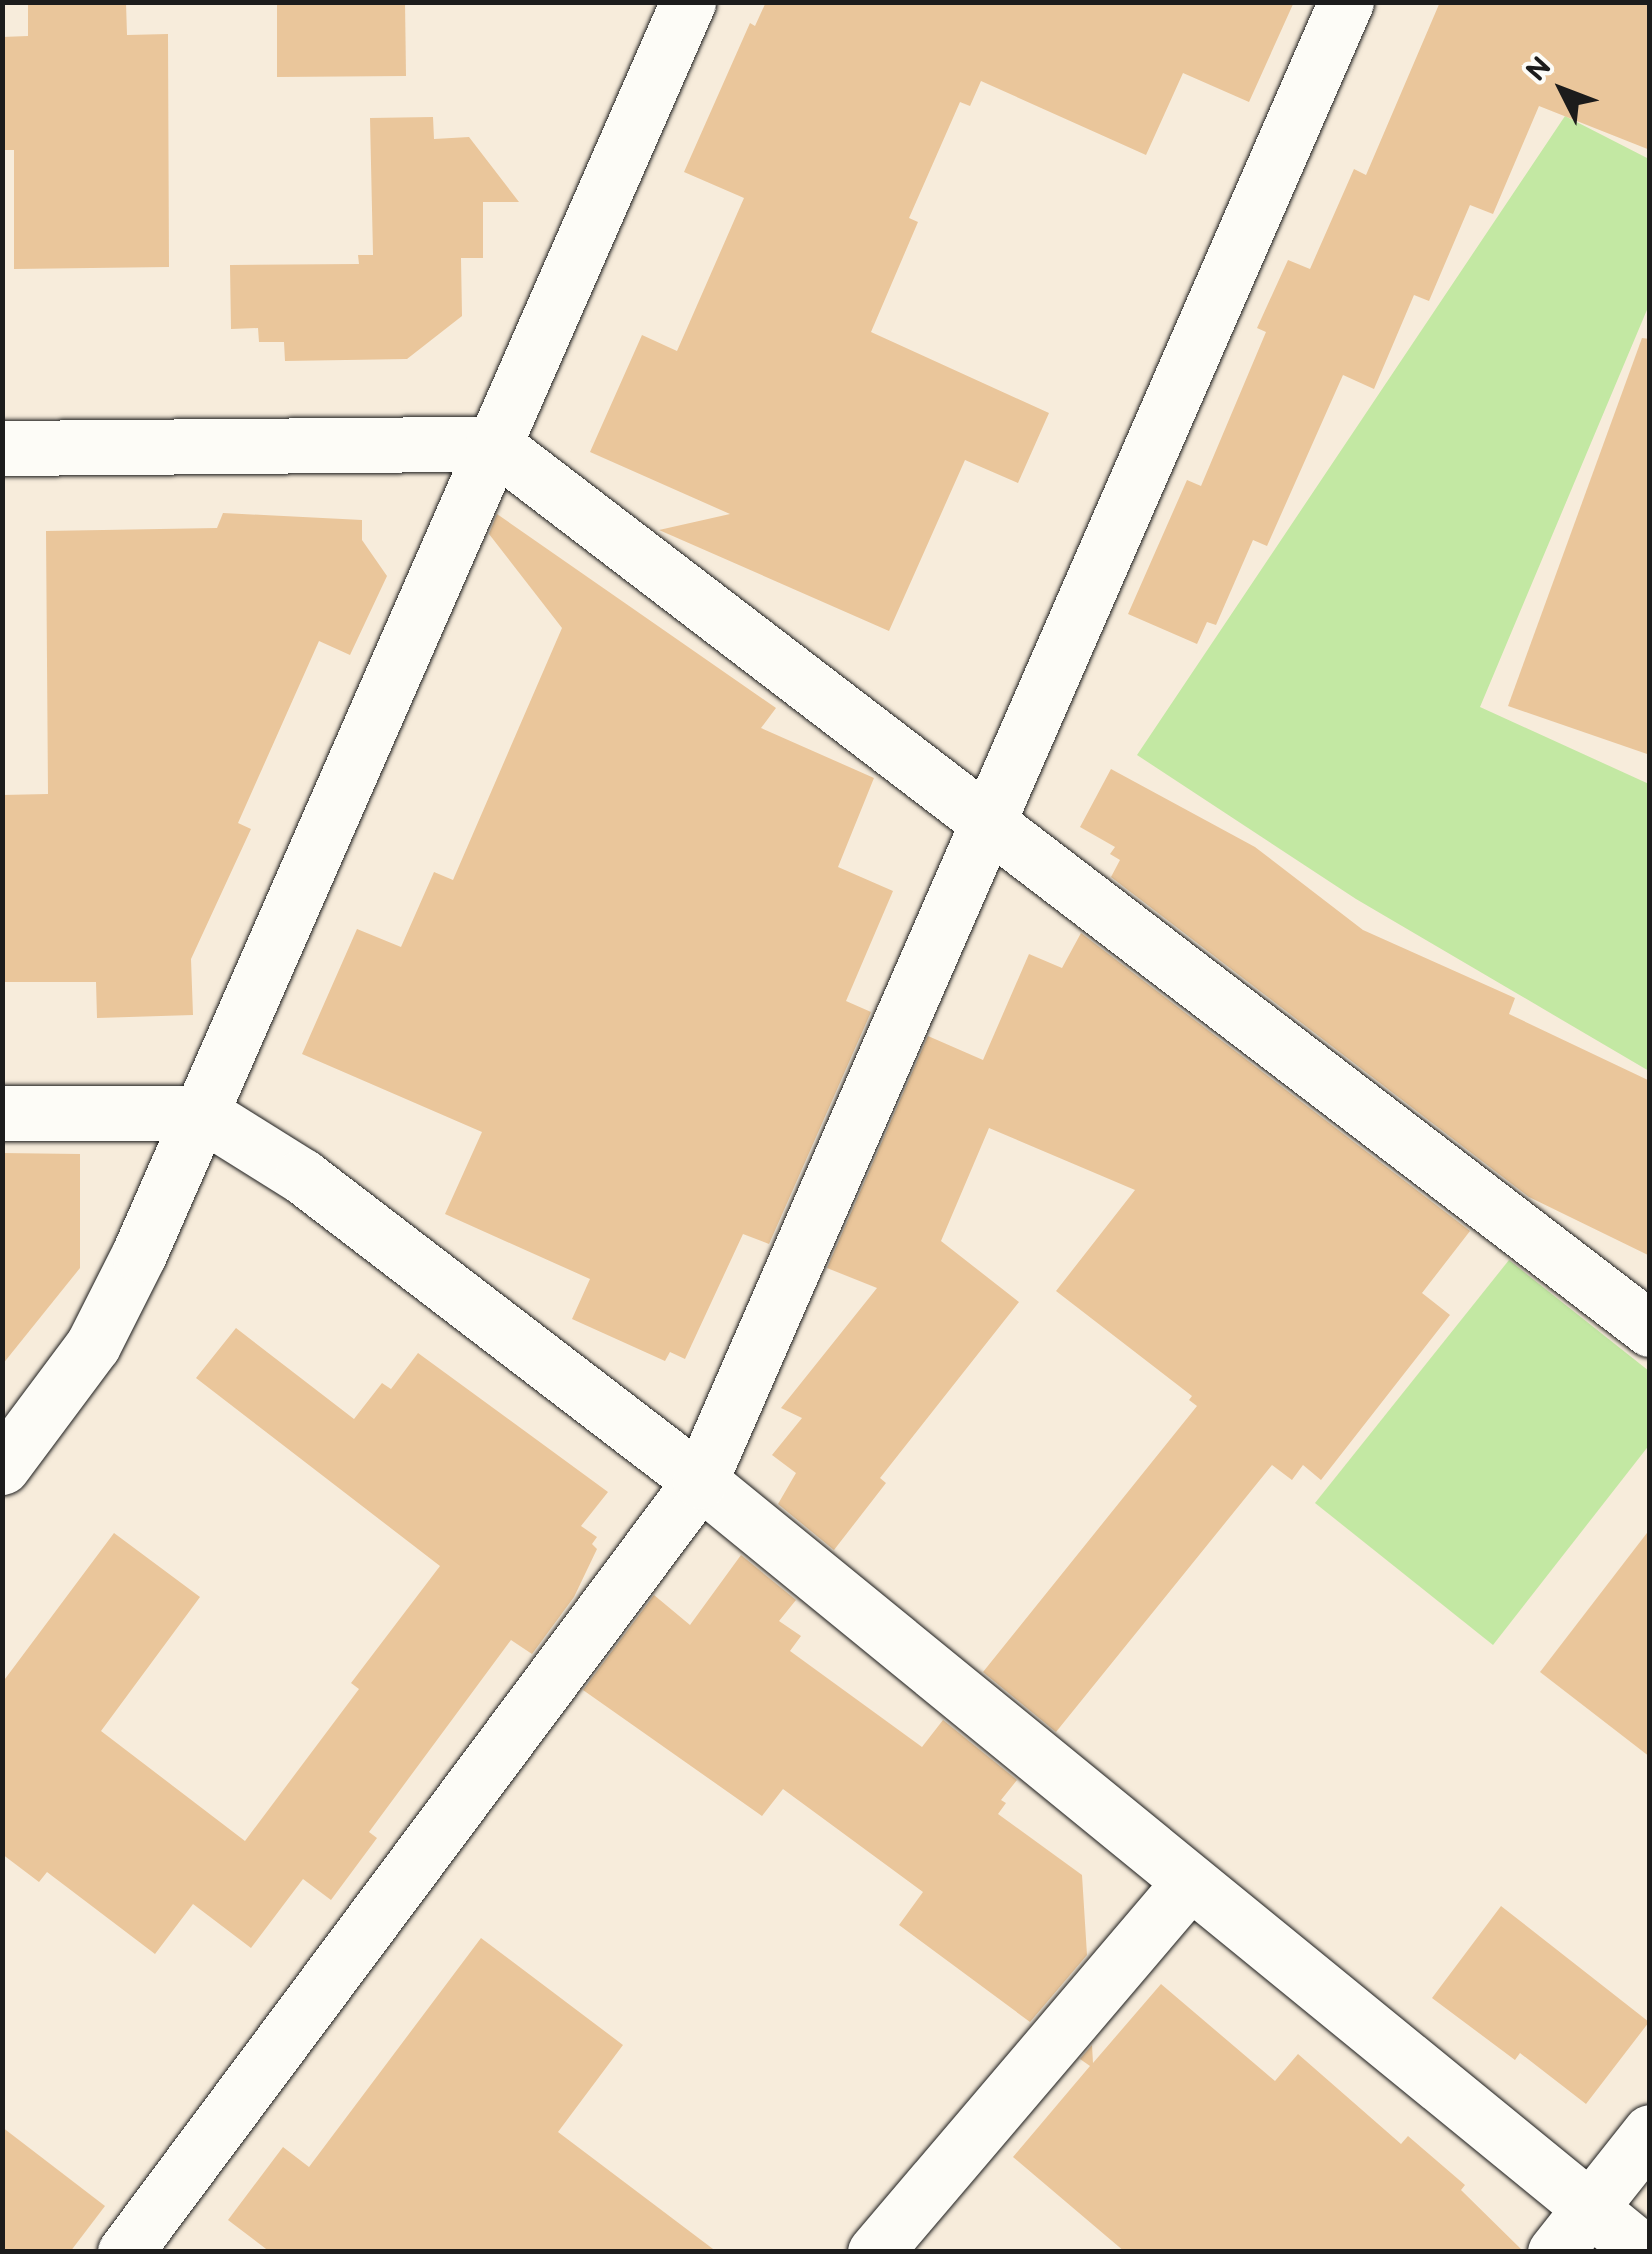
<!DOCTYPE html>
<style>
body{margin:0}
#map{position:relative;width:1652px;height:2254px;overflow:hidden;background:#f7ecdb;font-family:"Balsamiq Sans",sans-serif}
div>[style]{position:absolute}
.green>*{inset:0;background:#c3e8a3}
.building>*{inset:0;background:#eac69b}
.roads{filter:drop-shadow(0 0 2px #1c1c1c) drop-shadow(0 0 2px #1c1c1c)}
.minor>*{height:55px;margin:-27.5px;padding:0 27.5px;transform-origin:27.5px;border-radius:27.5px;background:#fdfcf7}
span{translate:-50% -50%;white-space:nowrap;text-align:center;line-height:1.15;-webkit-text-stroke:8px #fdfcf7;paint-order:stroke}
.frame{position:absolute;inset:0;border:5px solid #1c1c1c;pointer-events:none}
.north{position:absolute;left:1512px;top:40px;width:100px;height:100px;-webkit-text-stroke:8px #fdfcf7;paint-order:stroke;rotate:312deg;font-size:28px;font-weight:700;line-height:40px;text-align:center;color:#1c1c1c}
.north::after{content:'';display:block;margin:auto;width:35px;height:45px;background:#1c1c1c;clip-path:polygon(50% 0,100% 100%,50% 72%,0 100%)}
</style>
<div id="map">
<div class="green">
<i style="clip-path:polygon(1565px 116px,1649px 159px,1649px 305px,1480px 707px,1649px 784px,1649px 1071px,1356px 899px,1137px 755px)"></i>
<i style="clip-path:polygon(1509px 1260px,1649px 1371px,1650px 1444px,1493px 1645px,1315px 1503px)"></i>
</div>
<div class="building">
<i style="clip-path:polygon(28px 2px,126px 2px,127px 35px,168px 34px,169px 267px,14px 269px,14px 150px,2px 150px,2px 37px,28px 36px)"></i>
<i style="clip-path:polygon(277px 2px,405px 2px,406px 76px,277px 77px)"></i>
<i style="clip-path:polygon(766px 2px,1294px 2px,1249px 102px,1183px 73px,1146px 155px,981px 81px,970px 106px,960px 102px,909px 218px,918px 222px,871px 332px,1049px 413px,1018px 483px,965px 460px,889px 631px,659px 530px,730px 514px,590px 452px,642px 335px,677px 351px,744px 198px,684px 172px,750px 23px,755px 26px)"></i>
<i style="clip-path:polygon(1440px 2px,1650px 2px,1650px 150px,1539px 106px,1493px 214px,1470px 205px,1429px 301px,1414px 295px,1374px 389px,1343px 375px,1267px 546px,1253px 540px,1216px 625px,1207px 622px,1197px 644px,1128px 614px,1187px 480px,1201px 486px,1266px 332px,1257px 328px,1288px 260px,1310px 269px,1354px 169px,1366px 175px)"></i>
<i style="clip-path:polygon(433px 117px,434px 139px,469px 137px,519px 202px,483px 202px,483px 258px,461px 258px,462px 316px,407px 359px,285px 361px,284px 342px,259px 342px,258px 328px,231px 329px,230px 265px,359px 264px,358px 255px,373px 255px,370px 118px)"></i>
<i style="clip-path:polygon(1642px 338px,1650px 339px,1650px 755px,1508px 706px)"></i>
<i style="clip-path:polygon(223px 513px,362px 520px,362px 540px,387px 576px,350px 655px,319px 641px,238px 823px,251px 829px,191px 959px,193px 1015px,97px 1018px,96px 982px,2px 982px,2px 795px,48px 794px,46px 531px,217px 528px)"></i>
<i style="clip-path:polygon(497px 514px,776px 708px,761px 728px,874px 778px,838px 867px,893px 891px,846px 1001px,871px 1012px,769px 1244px,743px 1234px,685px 1359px,670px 1352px,665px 1361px,572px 1319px,590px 1279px,445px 1214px,482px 1132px,302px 1054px,357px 929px,401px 947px,434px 872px,453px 880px,562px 628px,489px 534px)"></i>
<i style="clip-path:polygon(1111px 769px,1255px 847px,1363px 930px,1515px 998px,1509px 1014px,1650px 1081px,1650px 1256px,1529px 1197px,1111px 877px,1120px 860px,1110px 854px,1115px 847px,1080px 827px)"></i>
<i style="clip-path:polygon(1081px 933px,1470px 1231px,1422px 1293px,1450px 1315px,1321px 1480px,1303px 1465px,1292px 1480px,1272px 1465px,1056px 1732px,983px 1672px,1197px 1406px,1189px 1400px,1192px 1396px,1056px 1291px,1135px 1190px,989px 1128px,941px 1241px,1019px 1302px,880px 1478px,886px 1483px,834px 1550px,778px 1504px,796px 1473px,772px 1455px,802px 1418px,781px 1408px,877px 1288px,827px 1268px,928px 1036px,983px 1060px,1029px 954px,1062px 968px)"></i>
<i style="clip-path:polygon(2px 1153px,80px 1154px,80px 1268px,2px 1365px)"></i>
<i style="clip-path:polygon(236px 1328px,354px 1419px,382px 1383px,391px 1389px,418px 1353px,608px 1492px,581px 1526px,597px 1537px,592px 1544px,597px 1549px,574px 1597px,532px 1654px,511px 1640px,369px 1832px,377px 1838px,331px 1900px,303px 1879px,251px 1948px,193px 1904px,155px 1954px,47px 1872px,39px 1882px,2px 1854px,2px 1683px,114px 1533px,200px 1597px,101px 1731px,245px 1841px,359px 1689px,351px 1683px,440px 1566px,196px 1378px)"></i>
<i style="clip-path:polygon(1650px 1529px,1650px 1757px,1540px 1672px)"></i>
<i style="clip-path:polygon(741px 1555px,796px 1600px,779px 1621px,801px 1636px,790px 1651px,922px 1747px,943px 1720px,1017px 1780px,1001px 1800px,1006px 1803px,998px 1814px,1082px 1875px,1087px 1955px,1030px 2022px,899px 1925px,923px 1892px,783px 1789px,762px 1816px,583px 1690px,654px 1595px,690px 1625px)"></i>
<i style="clip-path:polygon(1501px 1906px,1649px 2022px,1586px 2104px,1520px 2053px,1515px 2060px,1432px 1998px)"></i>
<i style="clip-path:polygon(481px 1938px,623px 2045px,558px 2132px,717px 2252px,270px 2252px,228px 2220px,283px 2147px,309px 2167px)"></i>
<i style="clip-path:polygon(1161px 1984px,1275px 2081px,1298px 2054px,1401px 2144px,1408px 2136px,1465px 2185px,1461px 2190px,1524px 2252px,1125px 2252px,1013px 2157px,1090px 2066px,1080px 2059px,1092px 2045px,1093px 2063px)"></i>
<i style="clip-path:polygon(2px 2127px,105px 2206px,70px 2252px,2px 2252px)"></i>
</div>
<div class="roads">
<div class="minor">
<i style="left:2px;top:448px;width:491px;rotate:-0.5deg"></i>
<i style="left:493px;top:444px;width:1457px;rotate:37.41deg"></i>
<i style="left:2px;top:1113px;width:199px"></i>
<i style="left:201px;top:1113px;width:119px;rotate:32deg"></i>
<i style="left:302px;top:1176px;width:501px;rotate:37.46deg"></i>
<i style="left:700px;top:1481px;width:1219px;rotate:39.24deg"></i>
<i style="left:2px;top:1467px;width:152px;rotate:-53.3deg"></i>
<i style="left:93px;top:1345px;width:102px;rotate:-63.2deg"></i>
<i style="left:139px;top:1254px;width:1367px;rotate:-66.32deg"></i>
<i style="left:125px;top:2252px;width:962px;rotate:-53.28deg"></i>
<i style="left:700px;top:1481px;width:1614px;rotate:-66.41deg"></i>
<i style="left:875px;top:2252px;width:486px;rotate:-49.6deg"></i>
<i style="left:1555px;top:2252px;width:153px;rotate:-51.6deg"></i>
</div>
</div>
<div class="frame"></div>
<div class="north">N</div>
</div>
